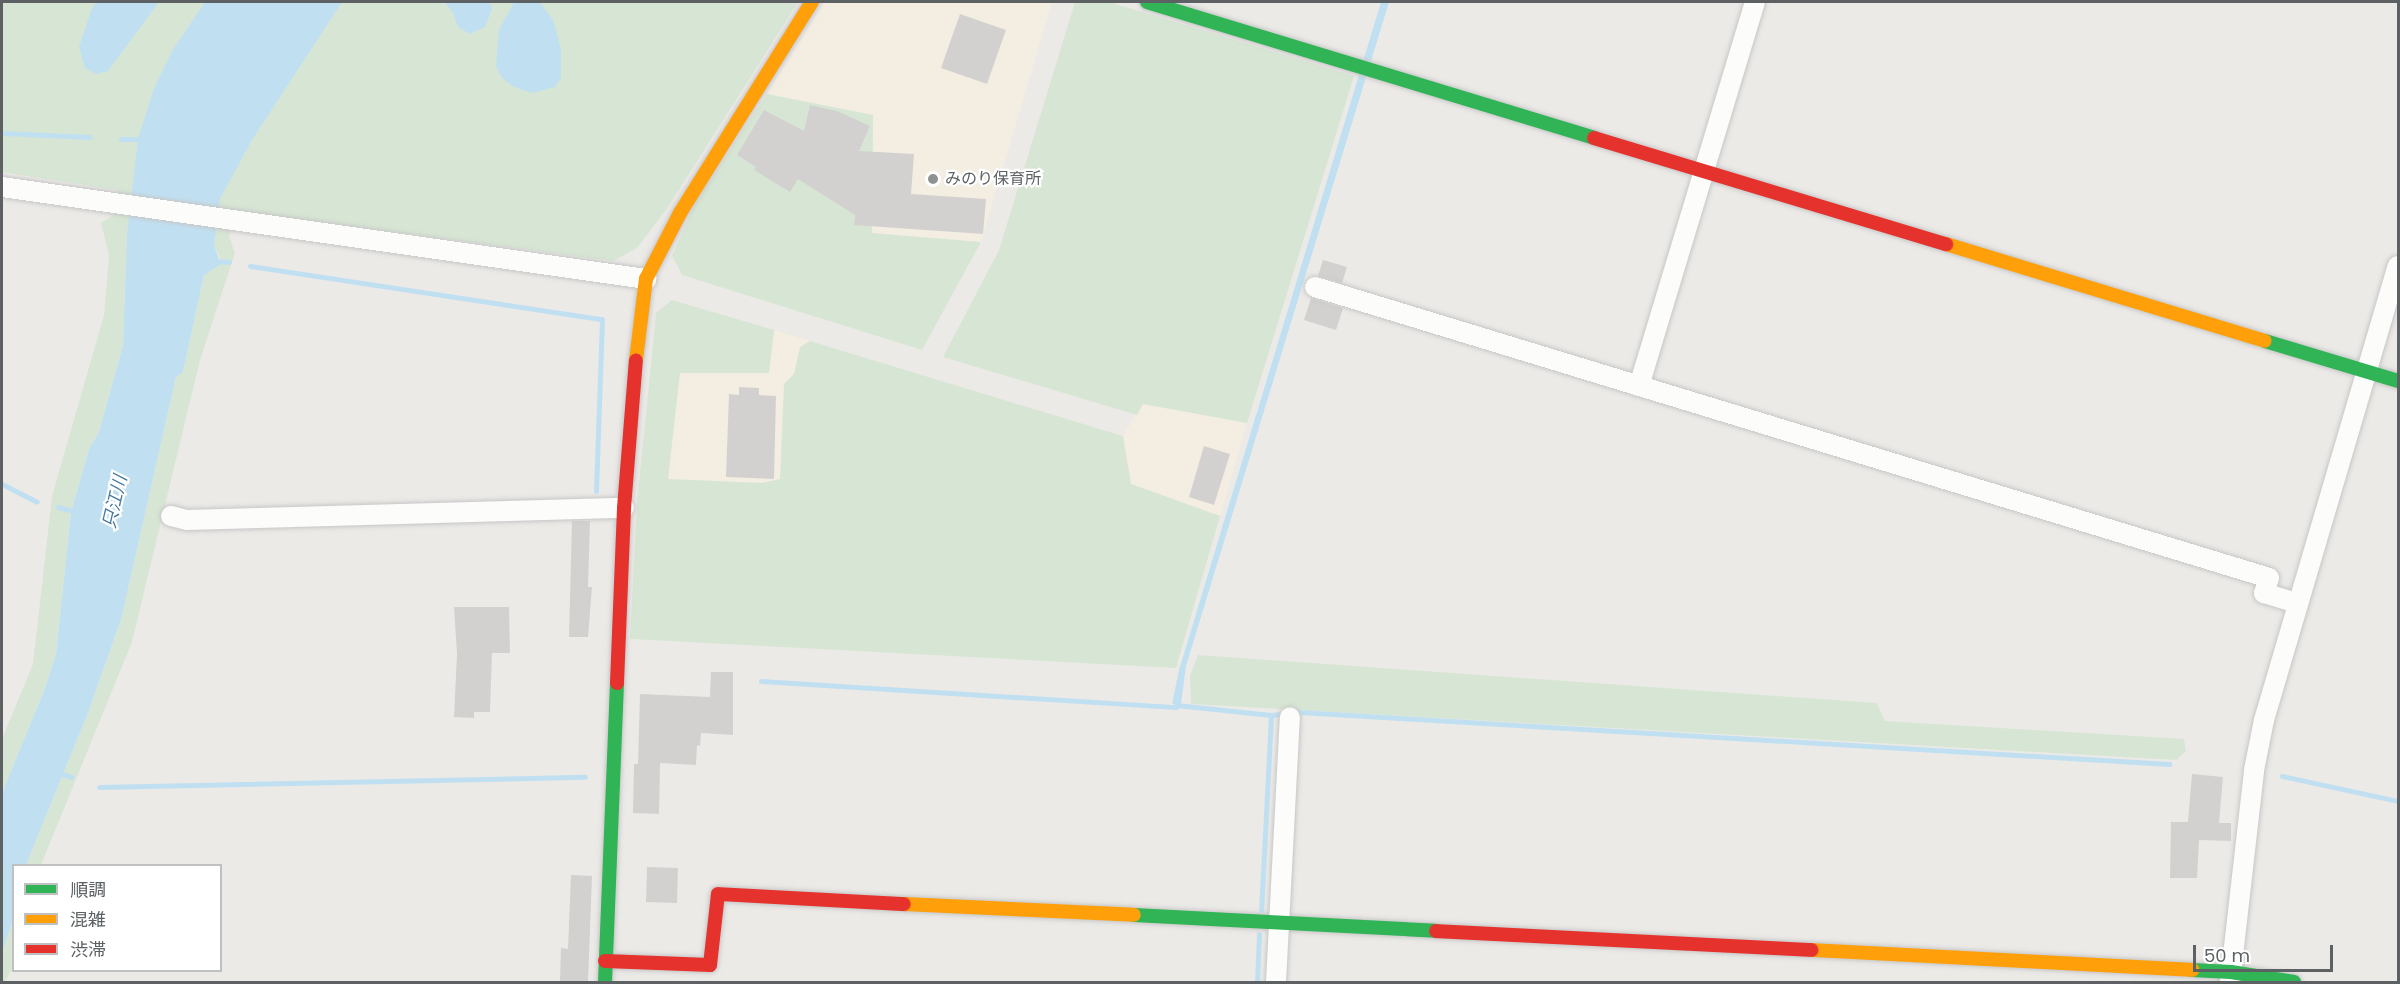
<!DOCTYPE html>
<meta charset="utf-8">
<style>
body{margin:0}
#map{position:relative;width:2400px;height:984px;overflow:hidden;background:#eceae7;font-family:Poppins,"Noto Sans JP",sans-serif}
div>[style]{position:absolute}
.commercial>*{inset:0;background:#f4eee2}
.green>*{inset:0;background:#d7e6d4}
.water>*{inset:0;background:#c0e0f2}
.stream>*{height:5px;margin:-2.5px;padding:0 2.5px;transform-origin:2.5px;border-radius:2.5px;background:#c0e0f2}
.building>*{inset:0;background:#d3d1d0}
.roads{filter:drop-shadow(0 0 2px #c6c7c7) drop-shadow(0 0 2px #c6c7c7)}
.street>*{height:20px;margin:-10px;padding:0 10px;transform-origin:10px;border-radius:10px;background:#fcfcfb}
.fast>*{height:14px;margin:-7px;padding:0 7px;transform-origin:7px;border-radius:7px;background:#30b455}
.slow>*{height:14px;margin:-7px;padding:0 7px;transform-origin:7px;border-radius:7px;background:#ff9f0a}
.jam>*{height:14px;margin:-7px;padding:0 7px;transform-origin:7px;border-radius:7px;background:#e5322d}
.dots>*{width:16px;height:16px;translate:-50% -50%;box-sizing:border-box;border:3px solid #fff;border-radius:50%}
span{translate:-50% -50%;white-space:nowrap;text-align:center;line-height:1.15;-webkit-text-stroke:4.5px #fff;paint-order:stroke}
.poi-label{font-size:16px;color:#5d6164}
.left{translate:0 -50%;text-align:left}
.water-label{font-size:18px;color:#47799f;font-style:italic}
.frame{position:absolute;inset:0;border:3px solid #5d6164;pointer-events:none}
.legend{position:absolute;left:12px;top:864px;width:210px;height:108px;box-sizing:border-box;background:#fff;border:2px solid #bec0c1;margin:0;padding:8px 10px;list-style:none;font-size:18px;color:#5d6164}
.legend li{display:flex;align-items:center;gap:12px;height:30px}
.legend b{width:30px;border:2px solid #bec0c1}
.scale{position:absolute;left:2193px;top:945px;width:140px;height:27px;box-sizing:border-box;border:3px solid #5d6164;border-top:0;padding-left:8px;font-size:18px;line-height:21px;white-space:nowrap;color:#5d6164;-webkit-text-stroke:4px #fff;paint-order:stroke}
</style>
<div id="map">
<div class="commercial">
<i style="clip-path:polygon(825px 2px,1052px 2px,981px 242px,872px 233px,873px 115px,767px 94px)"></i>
<i style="clip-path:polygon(774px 330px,810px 341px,800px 347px,794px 374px,784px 384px,780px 479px,762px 483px,668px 479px,680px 373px,769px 373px)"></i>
<i style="clip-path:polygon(1143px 404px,1247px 423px,1220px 516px,1131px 484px,1123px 436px)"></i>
</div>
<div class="green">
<i style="clip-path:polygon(2px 2px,798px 2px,666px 210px,637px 248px,613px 261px,237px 211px,229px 236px,235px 253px,200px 360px,132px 642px,41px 865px,26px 865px,88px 713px,121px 620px,176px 377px,183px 372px,204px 275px,221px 260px,214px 245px,214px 228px,131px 212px,127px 233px,123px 345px,99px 432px,89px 449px,71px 512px,56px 654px,45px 688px,2px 793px,2px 739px,33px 664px,52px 496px,104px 315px,109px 255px,101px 223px,115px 214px,117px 190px,2px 172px)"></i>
<i style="clip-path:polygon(1075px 2px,1109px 2px,1354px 76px,1247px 423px,1143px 404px,1137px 415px,943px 357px,999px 250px)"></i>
<i style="clip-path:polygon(767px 94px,873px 115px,872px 233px,981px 242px,922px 350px,682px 275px,672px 256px,695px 204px)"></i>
<i style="clip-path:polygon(672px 300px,774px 330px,769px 373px,680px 373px,668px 479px,762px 483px,780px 479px,784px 384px,794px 374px,800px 347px,810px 341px,1123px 436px,1131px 484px,1220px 516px,1176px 668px,630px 639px,637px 503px,656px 313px)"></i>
<i style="clip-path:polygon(1198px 655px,1877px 703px,1885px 721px,2184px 739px,2186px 751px,2176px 760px,1191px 704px,1190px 676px)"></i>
<i style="clip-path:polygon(13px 919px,13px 967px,5px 982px,2px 982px,2px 954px)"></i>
</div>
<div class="water">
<i style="clip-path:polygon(97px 2px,159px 2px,108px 71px,96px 74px,85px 68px,79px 47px,92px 8px)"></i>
<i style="clip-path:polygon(205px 2px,342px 2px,252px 140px,220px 199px,214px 245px,221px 264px,204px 275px,183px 372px,176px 377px,121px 620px,88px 713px,26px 865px,14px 866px,13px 919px,2px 954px,2px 793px,45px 688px,56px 654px,71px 512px,89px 449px,99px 432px,123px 345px,127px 233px,138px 139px,154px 88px,172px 51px)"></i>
<i style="clip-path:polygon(445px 2px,490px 2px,492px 9px,485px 27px,470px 34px,458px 27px,453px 13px)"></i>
<i style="clip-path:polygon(514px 2px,540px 2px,553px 20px,561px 49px,561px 78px,555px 87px,532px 93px,514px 87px,502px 78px,496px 66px,499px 30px)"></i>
<i style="clip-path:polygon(1381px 2px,1389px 2px,1186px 666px,1181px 704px,1172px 704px,1179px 670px)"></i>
</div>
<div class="stream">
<i style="left:2px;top:133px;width:88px;rotate:2.6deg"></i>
<i style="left:121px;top:139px;width:22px"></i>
<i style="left:216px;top:261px;width:13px;rotate:4deg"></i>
<i style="left:250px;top:266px;width:356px;rotate:8.6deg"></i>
<i style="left:602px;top:319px;width:172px;rotate:92deg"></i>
<i style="left:2px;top:484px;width:39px;rotate:27deg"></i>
<i style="left:58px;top:507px;width:20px;rotate:15deg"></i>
<i style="left:761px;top:681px;width:416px;rotate:3.6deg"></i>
<i style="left:1176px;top:705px;width:96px;rotate:6deg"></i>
<i style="left:1271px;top:715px;width:195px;rotate:92.9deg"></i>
<i style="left:1271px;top:715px;width:28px;rotate:-6deg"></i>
<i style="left:1299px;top:712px;width:872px;rotate:3.42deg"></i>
<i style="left:56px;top:772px;width:16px;rotate:18deg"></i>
<i style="left:2282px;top:776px;width:119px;rotate:12.2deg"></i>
<i style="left:99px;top:787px;width:486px;rotate:-1.2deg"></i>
<i style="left:1257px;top:982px;width:48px;rotate:-87.6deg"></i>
</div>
<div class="building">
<i style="clip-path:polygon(960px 14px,1006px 30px,987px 84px,941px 68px)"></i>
<i style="clip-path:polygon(810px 105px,837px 111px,870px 126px,859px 151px,914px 154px,911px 194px,986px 199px,983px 234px,854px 225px,855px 215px,798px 179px,790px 192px,754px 170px,756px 167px,737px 155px,764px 110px,804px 131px)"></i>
<i style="clip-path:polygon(1323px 260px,1347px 267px,1342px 283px,1318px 276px)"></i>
<i style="clip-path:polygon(1311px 298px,1343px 308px,1336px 330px,1304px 320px)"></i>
<i style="clip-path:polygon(739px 387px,759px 388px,759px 395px,776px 396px,774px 479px,726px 477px,729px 394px,739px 395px)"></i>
<i style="clip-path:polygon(1204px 446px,1230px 454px,1214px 505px,1189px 497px)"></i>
<i style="clip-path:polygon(572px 521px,590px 521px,588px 587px,592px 587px,588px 637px,569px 637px)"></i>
<i style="clip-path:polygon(454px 607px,509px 607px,510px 653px,492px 653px,490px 712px,474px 712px,474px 718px,454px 717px,457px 654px)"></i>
<i style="clip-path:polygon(711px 672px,733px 672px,733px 735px,701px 733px,700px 746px,697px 745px,696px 765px,660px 763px,659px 814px,633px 813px,634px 764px,638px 764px,640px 694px,710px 697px)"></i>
<i style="clip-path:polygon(2192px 774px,2223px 777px,2219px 823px,2231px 823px,2231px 841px,2199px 840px,2197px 878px,2170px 878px,2171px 822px,2188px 822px)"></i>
<i style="clip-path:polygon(647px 867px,678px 868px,677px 903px,646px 902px)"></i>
<i style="clip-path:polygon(571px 875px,592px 876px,588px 982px,560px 982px,561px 948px,568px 949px)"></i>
</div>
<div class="roads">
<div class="street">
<i style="left:2px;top:187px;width:651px;rotate:8.13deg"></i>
<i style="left:1315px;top:287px;width:997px;rotate:16.96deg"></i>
<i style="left:2269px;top:578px;width:16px;rotate:108deg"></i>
<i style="left:2264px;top:593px;width:34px;rotate:17deg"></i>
<i style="left:1639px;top:386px;width:401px;rotate:-73.2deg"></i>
<i style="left:171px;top:516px;width:16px;rotate:14deg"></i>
<i style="left:187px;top:520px;width:437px;rotate:-1.6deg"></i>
<i style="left:1276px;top:982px;width:265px;rotate:-87deg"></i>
<i style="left:2230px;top:982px;width:213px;rotate:-83.5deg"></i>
<i style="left:2254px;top:770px;width:51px;rotate:-78.7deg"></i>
<i style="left:2264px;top:720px;width:473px;rotate:-73.6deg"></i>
</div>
<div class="fast">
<i style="left:1147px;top:2px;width:467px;rotate:16.9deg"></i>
<i style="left:2265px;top:341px;width:139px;rotate:16.7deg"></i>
<i style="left:1134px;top:915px;width:302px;rotate:3deg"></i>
<i style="left:2192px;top:970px;width:39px;rotate:3deg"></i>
<i style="left:2231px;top:972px;width:64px;rotate:9deg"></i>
<i style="left:605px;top:982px;width:299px;rotate:-87.7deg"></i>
</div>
<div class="slow">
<i style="left:1946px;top:244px;width:333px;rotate:16.9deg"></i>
<i style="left:636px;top:360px;width:82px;rotate:-83deg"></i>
<i style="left:646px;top:279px;width:74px;rotate:-62.7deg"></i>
<i style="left:680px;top:213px;width:249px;rotate:-58deg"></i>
<i style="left:904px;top:904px;width:230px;rotate:2.7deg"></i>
<i style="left:1812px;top:950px;width:381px;rotate:3deg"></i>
</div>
<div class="jam">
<i style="left:1594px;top:138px;width:368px;rotate:16.8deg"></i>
<i style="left:617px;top:683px;width:175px;rotate:-87.7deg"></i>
<i style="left:624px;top:508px;width:148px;rotate:-85.4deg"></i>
<i style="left:1436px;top:931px;width:376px;rotate:2.9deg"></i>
<i style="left:605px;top:961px;width:105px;rotate:2.2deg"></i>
<i style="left:710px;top:965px;width:71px;rotate:-83.6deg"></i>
<i style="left:718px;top:894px;width:186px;rotate:3.1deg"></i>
</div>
</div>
<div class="dots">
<i style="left:933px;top:179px;background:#8f9192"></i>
</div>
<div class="poi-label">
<span class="left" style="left:945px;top:179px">みのり保育所</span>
</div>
<div class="water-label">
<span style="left:115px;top:502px;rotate:-77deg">只江川</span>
</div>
<div class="frame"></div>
<ul class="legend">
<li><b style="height:8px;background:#30b455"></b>順調</li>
<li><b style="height:8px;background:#ff9f0a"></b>混雑</li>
<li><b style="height:8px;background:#e5322d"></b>渋滞</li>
</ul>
<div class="scale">50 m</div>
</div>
